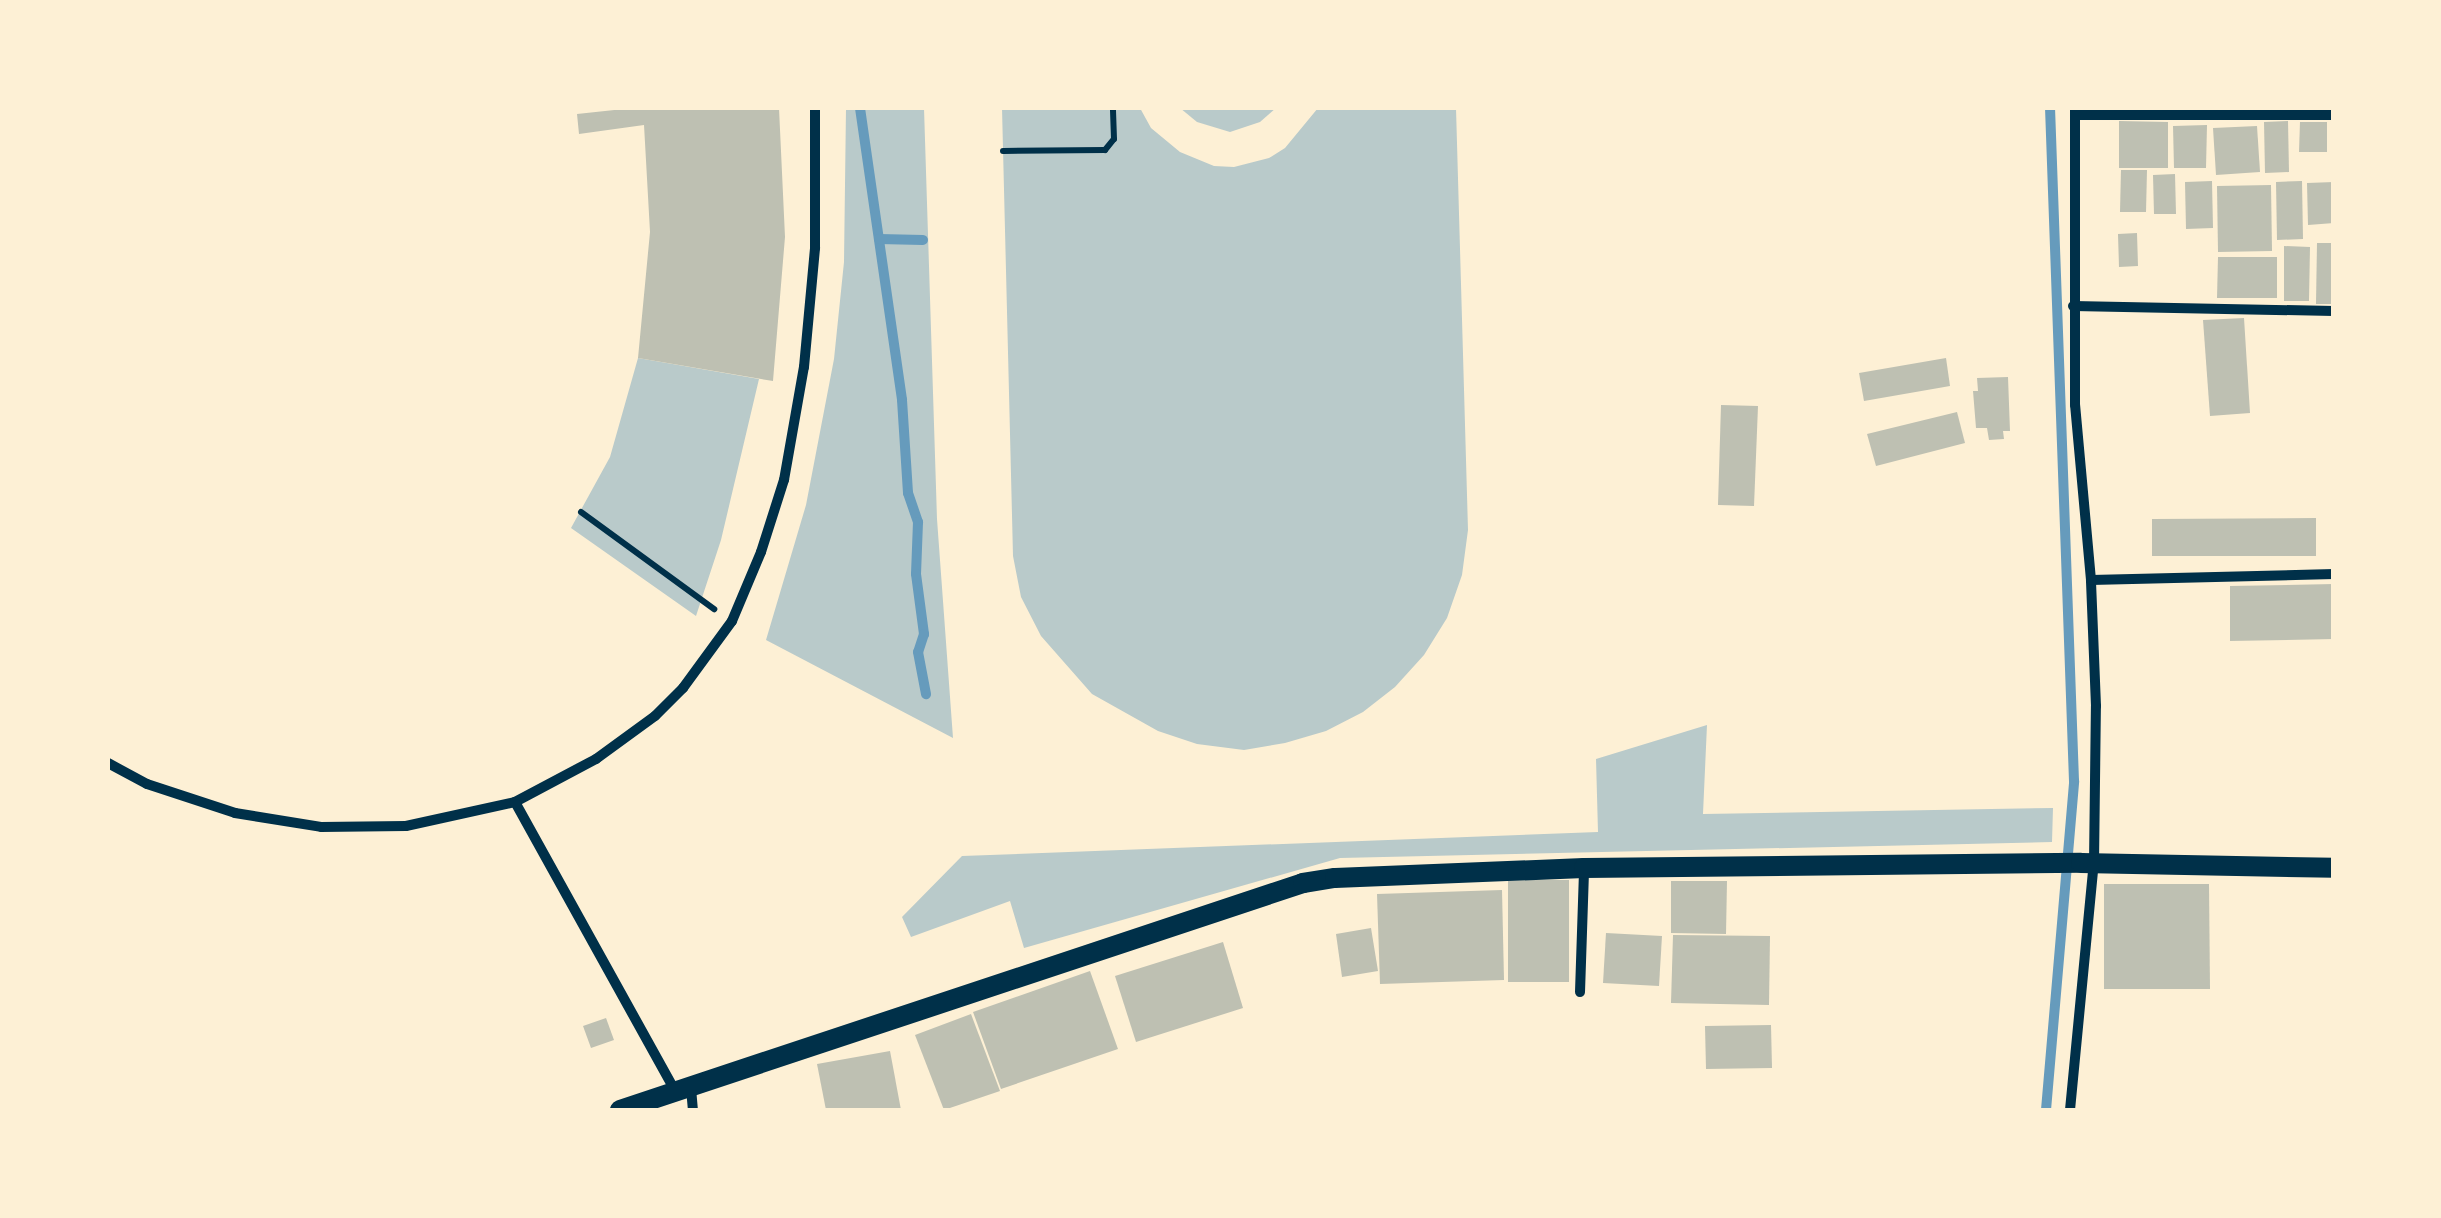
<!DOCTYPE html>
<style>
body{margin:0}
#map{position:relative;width:2441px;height:1218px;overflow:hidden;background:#fdf0d5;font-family:"Roboto Condensed",sans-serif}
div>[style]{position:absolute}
.green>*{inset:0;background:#b9caca}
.stream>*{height:10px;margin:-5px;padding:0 5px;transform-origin:5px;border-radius:5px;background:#669bbc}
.building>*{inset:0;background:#bec0b2}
.path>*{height:6px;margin:-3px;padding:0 3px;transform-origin:3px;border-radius:3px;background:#003049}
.minor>*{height:10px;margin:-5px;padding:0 5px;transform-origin:5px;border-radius:5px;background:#003049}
.secondary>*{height:20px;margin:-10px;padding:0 10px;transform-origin:10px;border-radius:10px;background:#003049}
span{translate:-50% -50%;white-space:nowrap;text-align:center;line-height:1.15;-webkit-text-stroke:10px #fdf0d5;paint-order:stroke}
.frame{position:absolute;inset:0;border:110px solid #fdf0d5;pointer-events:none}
</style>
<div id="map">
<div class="green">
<i style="clip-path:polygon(846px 108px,924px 108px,937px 519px,953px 738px,766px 640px,806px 505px,834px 359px,844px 262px)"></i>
<i style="clip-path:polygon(1002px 108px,1140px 108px,1151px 128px,1180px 152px,1214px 166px,1234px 167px,1269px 158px,1285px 148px,1318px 108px,1456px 108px,1468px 530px,1462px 575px,1447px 618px,1424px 655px,1395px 687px,1363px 712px,1326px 731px,1285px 743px,1244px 750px,1197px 744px,1158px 731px,1092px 694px,1041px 636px,1021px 597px,1013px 556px)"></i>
<i style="clip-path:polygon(1180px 108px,1276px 108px,1260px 122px,1230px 132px,1197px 122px)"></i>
<i style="clip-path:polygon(638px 358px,759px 379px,721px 540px,696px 616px,571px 528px,610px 457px)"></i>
<i style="clip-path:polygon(1707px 725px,1703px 814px,2053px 808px,2052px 842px,1340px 858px,1024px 948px,1010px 901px,911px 937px,902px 917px,962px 856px,1598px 832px,1596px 759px)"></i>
</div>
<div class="stream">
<i style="left:860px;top:108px;width:295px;rotate:81.8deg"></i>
<i style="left:902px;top:400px;width:93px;rotate:86.3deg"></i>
<i style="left:908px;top:493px;width:31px;rotate:71deg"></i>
<i style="left:918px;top:522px;width:52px;rotate:92.2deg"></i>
<i style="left:916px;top:574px;width:61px;rotate:82.4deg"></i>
<i style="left:924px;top:634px;width:19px;rotate:108deg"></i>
<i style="left:918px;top:652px;width:43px;rotate:79.2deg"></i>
<i style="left:879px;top:239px;width:44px;rotate:1.3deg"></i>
<i style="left:2046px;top:1110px;width:330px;rotate:-85.1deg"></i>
<i style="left:2074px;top:781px;width:673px;rotate:-92.04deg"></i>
</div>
<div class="building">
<i style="clip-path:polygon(633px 108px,779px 108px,785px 237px,773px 381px,638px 358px,650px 232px,644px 125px,579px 134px,577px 114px)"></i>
<i style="clip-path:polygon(2119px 121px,2168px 122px,2168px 168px,2119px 168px)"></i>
<i style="clip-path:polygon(2288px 121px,2289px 172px,2265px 173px,2264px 122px)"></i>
<i style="clip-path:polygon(2300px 122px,2327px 122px,2327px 152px,2299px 152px)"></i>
<i style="clip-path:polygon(2207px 125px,2206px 168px,2174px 168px,2173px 126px)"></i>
<i style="clip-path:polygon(2257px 126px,2260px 172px,2216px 175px,2213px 128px)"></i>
<i style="clip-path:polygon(2121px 170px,2147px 170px,2146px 212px,2120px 212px)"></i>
<i style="clip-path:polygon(2175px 174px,2176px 214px,2154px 214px,2153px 175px)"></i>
<i style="clip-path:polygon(2212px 181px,2213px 228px,2186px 229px,2185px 182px)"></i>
<i style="clip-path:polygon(2302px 181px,2303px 239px,2277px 240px,2276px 182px)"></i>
<i style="clip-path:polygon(2334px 182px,2334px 223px,2308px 225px,2307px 183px)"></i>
<i style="clip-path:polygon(2271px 185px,2272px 251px,2218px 252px,2217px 186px)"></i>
<i style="clip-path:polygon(2137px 233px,2138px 266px,2119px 267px,2118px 234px)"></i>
<i style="clip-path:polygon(2317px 243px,2334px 243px,2334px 304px,2316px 304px)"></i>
<i style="clip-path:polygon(2284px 246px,2310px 247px,2309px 301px,2284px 301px)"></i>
<i style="clip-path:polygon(2218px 257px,2277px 257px,2277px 298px,2217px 298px)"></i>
<i style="clip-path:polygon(2244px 318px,2250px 413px,2210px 416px,2203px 320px)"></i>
<i style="clip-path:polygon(1946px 358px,1950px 386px,1864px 401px,1859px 373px)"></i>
<i style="clip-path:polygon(2008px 377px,2010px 431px,2003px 431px,2004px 439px,1989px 440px,1987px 428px,1976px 428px,1973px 391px,1978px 391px,1977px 378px)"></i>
<i style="clip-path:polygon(1721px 405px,1758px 406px,1754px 506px,1718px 505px)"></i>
<i style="clip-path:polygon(1957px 412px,1965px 443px,1876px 466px,1867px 434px)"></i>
<i style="clip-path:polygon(2316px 518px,2316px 556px,2152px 556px,2152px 519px)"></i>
<i style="clip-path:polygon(2334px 584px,2334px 639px,2230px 641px,2230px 586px)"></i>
<i style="clip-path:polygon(1508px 880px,1569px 880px,1569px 982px,1508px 982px)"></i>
<i style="clip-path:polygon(1671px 881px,1727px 881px,1726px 934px,1671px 933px)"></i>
<i style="clip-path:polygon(2104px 884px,2209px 884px,2210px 989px,2104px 989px)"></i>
<i style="clip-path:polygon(1502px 890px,1504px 980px,1380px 984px,1377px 894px)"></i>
<i style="clip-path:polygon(1371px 928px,1378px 971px,1342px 977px,1336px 934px)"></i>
<i style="clip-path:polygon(1606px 933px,1662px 936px,1659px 986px,1603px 983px)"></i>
<i style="clip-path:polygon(1673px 935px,1770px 936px,1769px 1005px,1671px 1003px)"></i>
<i style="clip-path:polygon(1223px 942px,1243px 1008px,1136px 1042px,1115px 976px)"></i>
<i style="clip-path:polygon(1090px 971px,1118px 1049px,1001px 1089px,973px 1012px)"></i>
<i style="clip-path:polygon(971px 1014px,1000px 1091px,944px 1110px,915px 1035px)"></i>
<i style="clip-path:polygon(606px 1018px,614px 1040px,591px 1048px,583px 1026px)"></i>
<i style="clip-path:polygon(1771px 1025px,1772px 1068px,1706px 1069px,1705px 1026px)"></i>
<i style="clip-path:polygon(890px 1051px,901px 1110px,826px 1110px,817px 1064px)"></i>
</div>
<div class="path">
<i style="left:1003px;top:151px;width:102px;rotate:-0.6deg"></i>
<i style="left:1105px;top:150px;width:14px;rotate:-51deg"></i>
<i style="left:1114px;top:139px;width:31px;rotate:-92deg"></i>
<i style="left:581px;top:512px;width:165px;rotate:36.1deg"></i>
</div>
<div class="minor">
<i style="left:2075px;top:115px;width:259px"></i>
<i style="left:2073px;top:306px;width:261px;rotate:1.1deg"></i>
<i style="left:2091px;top:580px;width:243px;rotate:-1.4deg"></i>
<i style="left:108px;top:763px;width:44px;rotate:28.3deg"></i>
<i style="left:147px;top:784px;width:93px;rotate:18.2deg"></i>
<i style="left:235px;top:813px;width:87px;rotate:9.2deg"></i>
<i style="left:321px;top:827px;width:85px;rotate:-0.7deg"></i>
<i style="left:406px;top:826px;width:112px;rotate:-12.4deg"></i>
<i style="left:515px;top:802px;width:92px;rotate:-28deg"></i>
<i style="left:596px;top:759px;width:73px;rotate:-36.1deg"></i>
<i style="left:655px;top:716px;width:40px;rotate:-45deg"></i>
<i style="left:683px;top:688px;width:83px;rotate:-53.8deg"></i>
<i style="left:732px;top:621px;width:75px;rotate:-67.2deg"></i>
<i style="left:761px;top:552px;width:76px;rotate:-72.3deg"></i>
<i style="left:784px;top:480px;width:115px;rotate:-80deg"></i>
<i style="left:804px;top:367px;width:120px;rotate:-84.7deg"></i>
<i style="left:815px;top:248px;width:140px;rotate:-90deg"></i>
<i style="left:515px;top:802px;width:332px;rotate:61deg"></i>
<i style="left:1580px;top:992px;width:123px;rotate:-88.1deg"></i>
<i style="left:691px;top:1088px;width:22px;rotate:85deg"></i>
<i style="left:2070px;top:1110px;width:248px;rotate:-84.5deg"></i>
<i style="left:2094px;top:863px;width:157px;rotate:-89.3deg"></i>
<i style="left:2096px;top:706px;width:126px;rotate:-92.3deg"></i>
<i style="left:2091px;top:580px;width:176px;rotate:-95.2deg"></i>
<i style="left:2075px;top:405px;width:297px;rotate:-90deg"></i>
</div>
<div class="secondary">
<i style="left:620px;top:1110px;width:720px;rotate:-18.38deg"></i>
<i style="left:1303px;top:883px;width:32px;rotate:-9deg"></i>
<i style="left:1335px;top:878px;width:249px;rotate:-2.3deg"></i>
<i style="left:1584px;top:868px;width:497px;rotate:-0.6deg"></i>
<i style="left:2081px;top:863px;width:253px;rotate:1.1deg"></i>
</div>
<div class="frame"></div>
</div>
